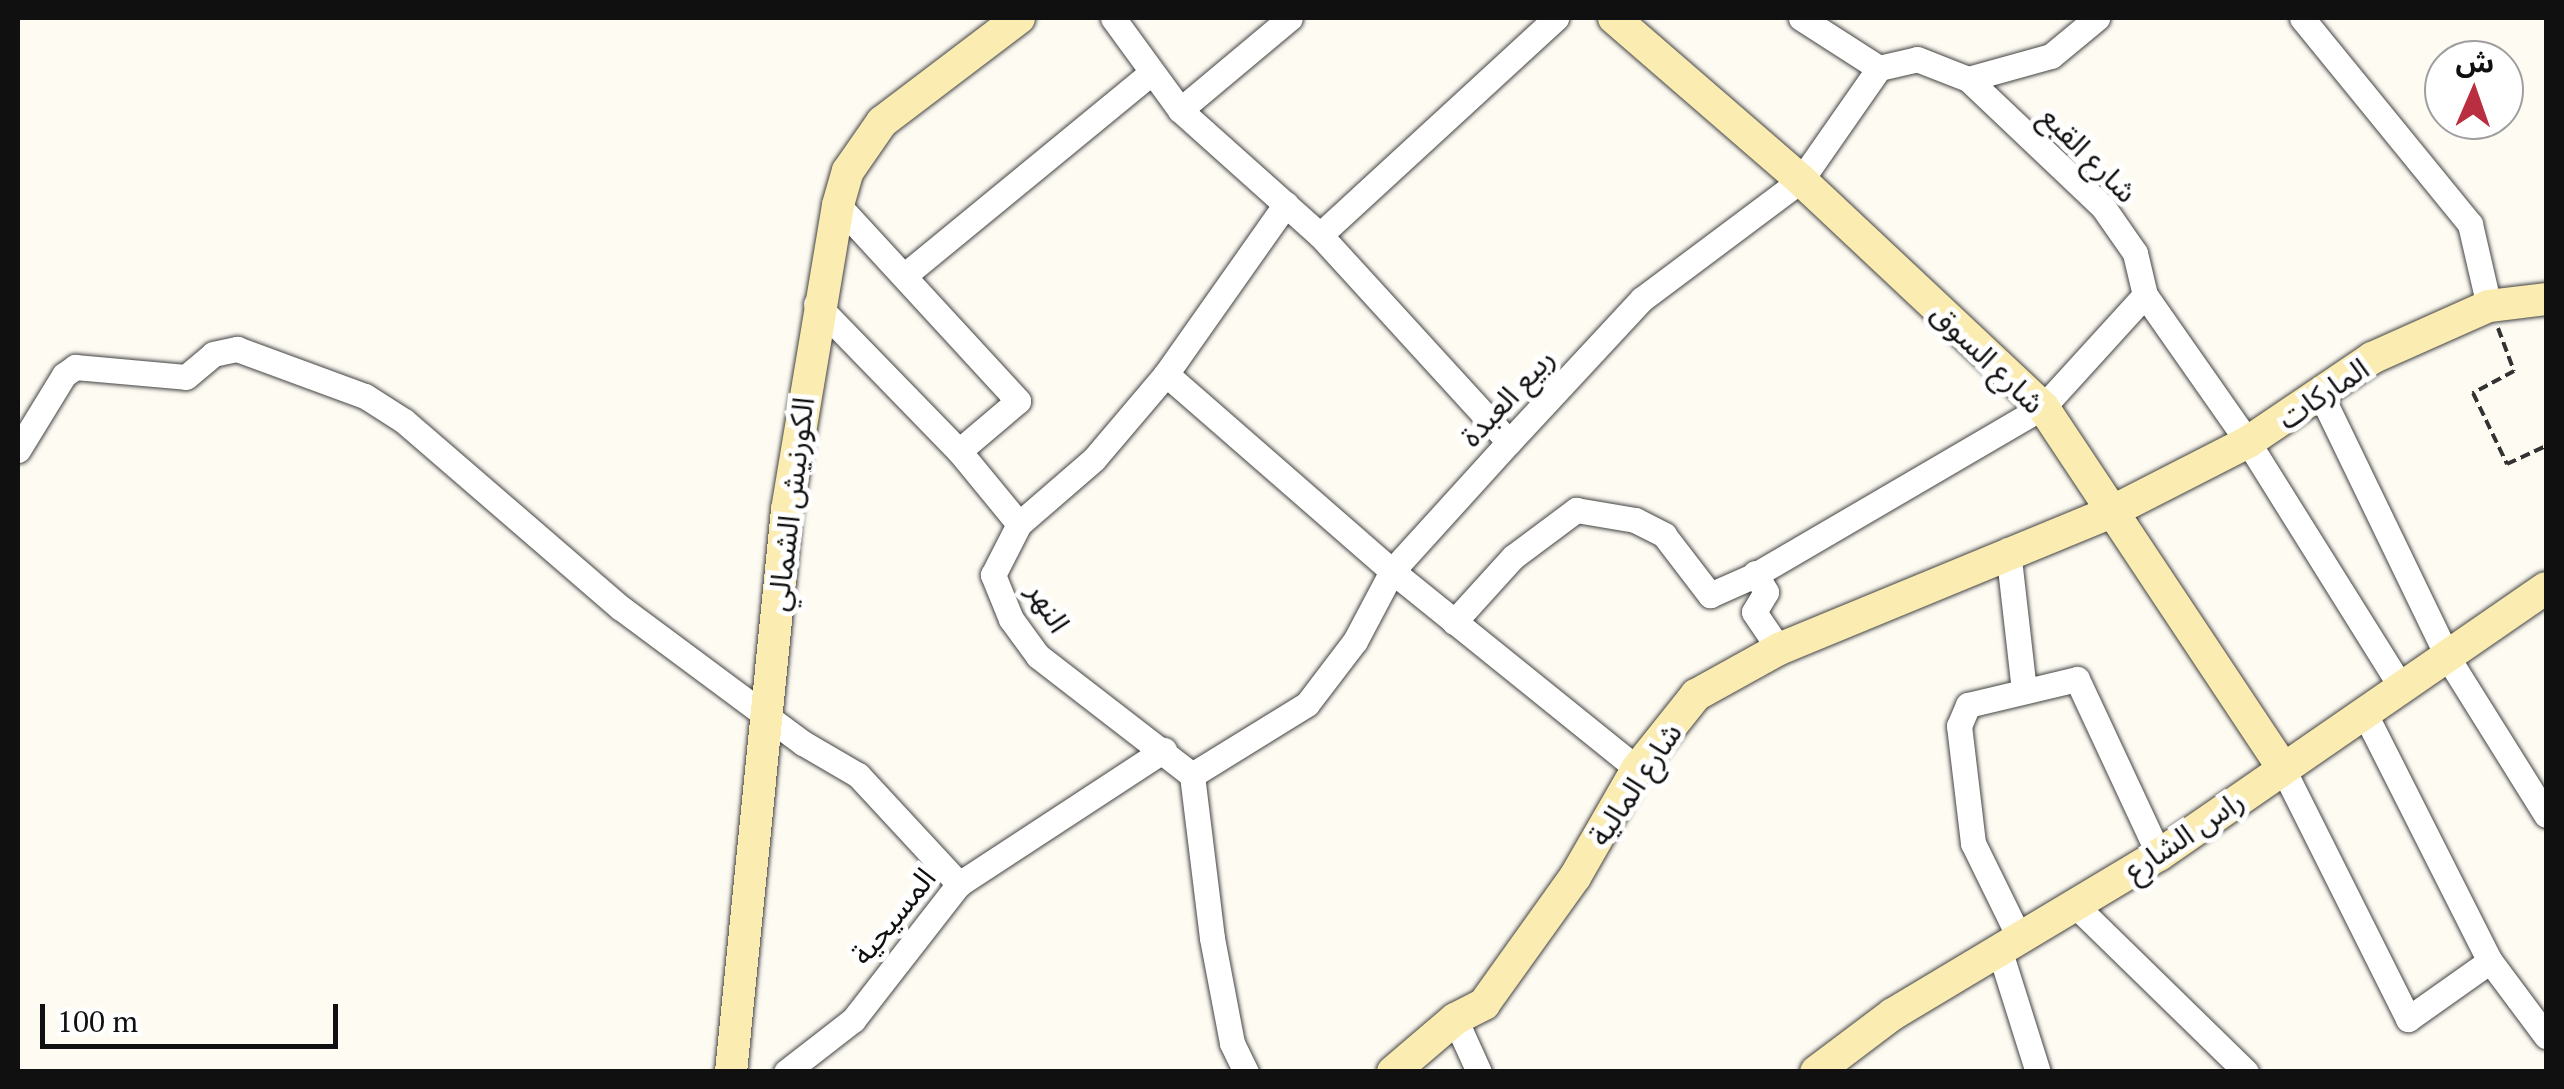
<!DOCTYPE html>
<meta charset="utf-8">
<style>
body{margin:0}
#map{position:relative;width:2564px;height:1089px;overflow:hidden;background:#fefbf3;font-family:"PT Serif","Noto Sans Arabic",serif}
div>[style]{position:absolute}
.path>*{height:4px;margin-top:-2px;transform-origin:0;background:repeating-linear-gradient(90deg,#323232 0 10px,transparent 0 15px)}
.roads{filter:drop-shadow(0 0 2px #434343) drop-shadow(0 0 2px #434343)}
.street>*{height:25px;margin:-12.5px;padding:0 12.5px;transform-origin:12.5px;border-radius:12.5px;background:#fff}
.secondary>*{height:32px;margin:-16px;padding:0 16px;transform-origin:16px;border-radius:16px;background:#fbecb2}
span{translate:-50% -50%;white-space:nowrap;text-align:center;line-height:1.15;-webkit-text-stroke:10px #fff;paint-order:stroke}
.street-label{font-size:30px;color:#101010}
.frame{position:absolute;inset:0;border:20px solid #101010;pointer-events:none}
.north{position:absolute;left:2424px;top:40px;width:100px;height:100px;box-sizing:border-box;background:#fff;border:2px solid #9f9f9f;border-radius:50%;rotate:2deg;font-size:28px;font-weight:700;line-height:40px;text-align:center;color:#101010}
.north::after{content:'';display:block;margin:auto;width:35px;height:45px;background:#ba2e41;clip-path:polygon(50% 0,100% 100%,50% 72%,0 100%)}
.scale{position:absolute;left:40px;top:1004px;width:298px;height:45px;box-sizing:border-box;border:5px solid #101010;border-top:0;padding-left:12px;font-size:30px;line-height:35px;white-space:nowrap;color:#101010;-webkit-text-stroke:8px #fff;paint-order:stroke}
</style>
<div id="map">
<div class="path">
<i style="left:2498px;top:328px;width:46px;rotate:69.6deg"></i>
<i style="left:2514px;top:371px;width:47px;rotate:151.8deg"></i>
<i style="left:2473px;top:393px;width:79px;rotate:64.4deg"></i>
<i style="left:2507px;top:464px;width:43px;rotate:-24.8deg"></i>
</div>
<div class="roads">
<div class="street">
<i style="left:1113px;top:18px;width:114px;rotate:53.9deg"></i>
<i style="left:1180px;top:110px;width:188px;rotate:41.8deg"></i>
<i style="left:1320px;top:235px;width:280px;rotate:47.6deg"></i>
<i style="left:1801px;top:18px;width:93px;rotate:32.7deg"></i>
<i style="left:1879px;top:68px;width:39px;rotate:-13deg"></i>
<i style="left:1917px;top:59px;width:55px;rotate:21.4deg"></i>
<i style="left:1968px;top:79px;width:186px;rotate:43.5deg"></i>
<i style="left:2103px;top:207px;width:56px;rotate:55.2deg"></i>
<i style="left:2135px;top:253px;width:43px;rotate:76.6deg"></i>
<i style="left:2145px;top:295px;width:179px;rotate:55deg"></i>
<i style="left:2248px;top:442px;width:292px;rotate:58deg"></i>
<i style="left:2302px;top:18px;width:266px;rotate:50.8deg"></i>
<i style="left:2470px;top:224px;width:84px;rotate:77deg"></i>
<i style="left:1968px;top:79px;width:86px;rotate:-15.5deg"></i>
<i style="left:2051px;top:56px;width:60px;rotate:-39.6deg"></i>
<i style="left:1180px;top:110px;width:143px;rotate:-39.9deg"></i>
<i style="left:838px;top:205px;width:266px;rotate:47.4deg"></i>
<i style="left:1018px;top:401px;width:77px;rotate:139.7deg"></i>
<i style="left:1320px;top:235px;width:321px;rotate:-42.6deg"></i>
<i style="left:905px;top:275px;width:317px;rotate:-39.4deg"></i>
<i style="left:816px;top:304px;width:205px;rotate:45.8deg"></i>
<i style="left:959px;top:451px;width:94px;rotate:50.6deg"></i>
<i style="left:1166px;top:374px;width:300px;rotate:41.1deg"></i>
<i style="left:1392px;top:571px;width:315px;rotate:38.9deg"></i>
<i style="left:2322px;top:397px;width:290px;rotate:64.2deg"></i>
<i style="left:2448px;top:658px;width:185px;rotate:58deg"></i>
<i style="left:18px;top:450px;width:88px;rotate:-58.5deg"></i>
<i style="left:64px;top:375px;width:14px;rotate:-36deg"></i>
<i style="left:75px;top:367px;width:111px;rotate:5.1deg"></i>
<i style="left:186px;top:377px;width:35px;rotate:-40deg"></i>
<i style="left:213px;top:354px;width:25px;rotate:-12deg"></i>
<i style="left:237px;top:349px;width:136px;rotate:20.2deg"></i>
<i style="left:365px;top:396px;width:46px;rotate:32.7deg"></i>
<i style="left:404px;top:421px;width:286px;rotate:40.8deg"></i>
<i style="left:621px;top:608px;width:227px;rotate:36.6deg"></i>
<i style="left:803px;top:743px;width:64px;rotate:30.2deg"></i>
<i style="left:858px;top:775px;width:149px;rotate:47.2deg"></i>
<i style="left:2008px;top:550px;width:142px;rotate:83.5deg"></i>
<i style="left:1755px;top:573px;width:22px;rotate:60deg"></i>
<i style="left:1766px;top:592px;width:23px;rotate:121deg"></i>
<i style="left:1754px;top:612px;width:45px;rotate:56deg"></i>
<i style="left:1454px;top:622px;width:88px;rotate:-47.8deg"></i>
<i style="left:1513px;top:557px;width:79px;rotate:-36.7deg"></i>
<i style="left:1576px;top:510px;width:60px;rotate:9.6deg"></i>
<i style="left:1635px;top:520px;width:33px;rotate:27deg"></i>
<i style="left:1664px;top:535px;width:76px;rotate:52.5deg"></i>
<i style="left:1710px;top:595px;width:49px;rotate:-24deg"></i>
<i style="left:1755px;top:575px;width:333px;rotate:-30.3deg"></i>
<i style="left:2043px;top:407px;width:151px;rotate:-47.7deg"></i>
<i style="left:2365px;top:714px;width:277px;rotate:63.2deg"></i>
<i style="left:2490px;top:961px;width:94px;rotate:53.3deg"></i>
<i style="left:2282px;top:767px;width:282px;rotate:63.4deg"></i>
<i style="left:2408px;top:1019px;width:100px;rotate:-35.3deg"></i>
<i style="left:1192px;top:775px;width:135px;rotate:-31.7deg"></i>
<i style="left:1307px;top:704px;width:79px;rotate:-52.7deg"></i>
<i style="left:1355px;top:641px;width:79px;rotate:-62.1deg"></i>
<i style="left:1392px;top:571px;width:174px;rotate:-47.8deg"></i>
<i style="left:1509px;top:442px;width:195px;rotate:-47.1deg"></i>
<i style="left:1642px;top:299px;width:199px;rotate:-36.8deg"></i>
<i style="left:1801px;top:180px;width:136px;rotate:-55.1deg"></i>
<i style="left:2075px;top:905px;width:239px;rotate:44.3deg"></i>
<i style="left:2020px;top:939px;width:107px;rotate:-116.1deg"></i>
<i style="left:1973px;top:843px;width:118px;rotate:-96.8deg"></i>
<i style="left:1959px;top:726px;width:23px;rotate:-67deg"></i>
<i style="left:1968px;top:705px;width:112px;rotate:-13.4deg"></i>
<i style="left:2077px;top:679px;width:194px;rotate:65deg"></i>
<i style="left:2001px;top:955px;width:123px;rotate:72.5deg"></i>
<i style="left:1455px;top:1019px;width:58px;rotate:65.6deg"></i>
<i style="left:786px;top:1072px;width:85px;rotate:-37.8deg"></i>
<i style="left:853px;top:1020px;width:172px;rotate:-52.1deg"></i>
<i style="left:959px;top:884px;width:245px;rotate:-33.2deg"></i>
<i style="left:1246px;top:1072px;width:32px;rotate:-116deg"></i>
<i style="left:1232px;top:1043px;width:107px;rotate:-100.8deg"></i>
<i style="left:1212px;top:938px;width:164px;rotate:-97deg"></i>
<i style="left:1192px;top:775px;width:195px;rotate:-142.3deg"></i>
<i style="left:1038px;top:656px;width:46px;rotate:-126.1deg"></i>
<i style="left:1011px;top:619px;width:48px;rotate:-112.2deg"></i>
<i style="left:993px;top:575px;width:57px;rotate:-63deg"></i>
<i style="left:1019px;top:524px;width:99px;rotate:-40.9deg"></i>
<i style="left:1094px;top:459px;width:111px;rotate:-49.7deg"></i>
<i style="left:1166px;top:374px;width:208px;rotate:-54.8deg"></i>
</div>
<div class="secondary">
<i style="left:1614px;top:18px;width:247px;rotate:40.9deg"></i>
<i style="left:1801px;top:180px;width:332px;rotate:43.2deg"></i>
<i style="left:2043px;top:407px;width:432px;rotate:56.4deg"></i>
<i style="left:731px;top:1072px;width:565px;rotate:-84.31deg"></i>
<i style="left:787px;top:510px;width:309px;rotate:-80.5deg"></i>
<i style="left:838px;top:205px;width:35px;rotate:-74deg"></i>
<i style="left:848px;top:171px;width:60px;rotate:-55.2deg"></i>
<i style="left:882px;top:122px;width:172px;rotate:-37.2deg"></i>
<i style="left:1393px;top:1072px;width:82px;rotate:-40.5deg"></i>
<i style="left:1455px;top:1019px;width:33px;rotate:-27deg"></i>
<i style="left:1484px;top:1004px;width:156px;rotate:-54.4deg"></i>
<i style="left:1575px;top:877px;width:125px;rotate:-60.1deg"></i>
<i style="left:1637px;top:769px;width:95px;rotate:-51.4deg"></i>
<i style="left:1696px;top:695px;width:95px;rotate:-29deg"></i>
<i style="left:1779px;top:649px;width:357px;rotate:-22.4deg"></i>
<i style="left:2109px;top:513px;width:156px;rotate:-27.1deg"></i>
<i style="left:2248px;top:442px;width:150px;rotate:-34.1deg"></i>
<i style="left:2372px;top:358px;width:128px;rotate:-24deg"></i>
<i style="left:2489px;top:306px;width:57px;rotate:-7deg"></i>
<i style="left:1816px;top:1072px;width:96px;rotate:-37deg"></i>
<i style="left:1893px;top:1014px;width:310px;rotate:-30.9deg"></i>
<i style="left:2159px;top:855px;width:470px;rotate:-34.6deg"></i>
</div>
</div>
<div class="street-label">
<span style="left:2089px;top:154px;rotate:45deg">شارع القبع</span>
<span style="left:1988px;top:358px;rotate:44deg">شارع السوق</span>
<span style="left:2323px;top:393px;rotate:-34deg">الماركات</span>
<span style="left:1507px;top:397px;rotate:-47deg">ربيع العبدة</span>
<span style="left:790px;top:504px;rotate:-83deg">الكورنيش الشمالي</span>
<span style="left:1049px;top:607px;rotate:58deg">النهر</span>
<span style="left:1635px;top:784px;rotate:-56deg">شارع المالية</span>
<span style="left:2184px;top:835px;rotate:-34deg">راس الشارع</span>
<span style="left:893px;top:916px;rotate:-51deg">المسيحية</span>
</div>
<div class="frame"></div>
<div class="north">ش</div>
<div class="scale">100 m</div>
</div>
